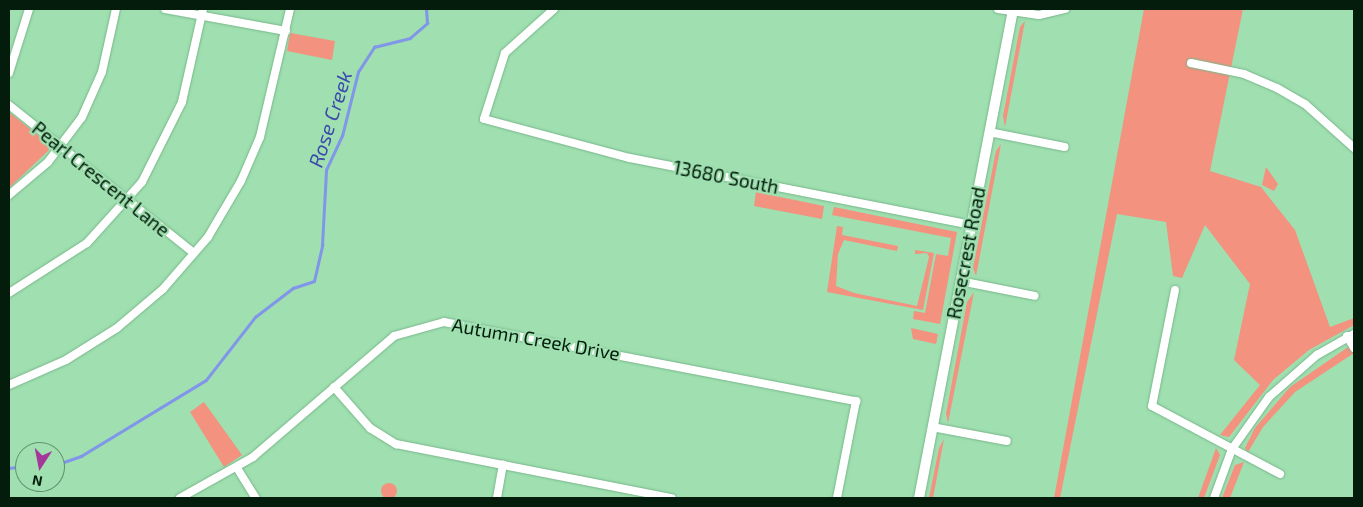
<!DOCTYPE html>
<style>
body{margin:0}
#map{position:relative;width:1363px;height:507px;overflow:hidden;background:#9fdfb0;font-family:"Exo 2",sans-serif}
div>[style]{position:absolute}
.green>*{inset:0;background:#f3927f}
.round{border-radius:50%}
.stream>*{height:2.5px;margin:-1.25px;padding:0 1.25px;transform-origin:1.25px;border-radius:1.25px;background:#8196e9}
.roads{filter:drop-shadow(0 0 1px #78b689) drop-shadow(0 0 1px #78b689)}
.minor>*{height:8px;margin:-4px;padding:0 4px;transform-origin:4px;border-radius:4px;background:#fff}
.secondary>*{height:10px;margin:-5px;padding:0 5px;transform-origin:5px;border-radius:5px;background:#fff}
span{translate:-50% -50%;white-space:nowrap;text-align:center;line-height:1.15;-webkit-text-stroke:4.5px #9fdfb0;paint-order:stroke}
.street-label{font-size:19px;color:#031c0b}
.water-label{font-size:20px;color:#3b4aab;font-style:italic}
.frame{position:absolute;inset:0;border:10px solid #031c0b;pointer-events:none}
.north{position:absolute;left:15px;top:442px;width:50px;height:50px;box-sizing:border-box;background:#9fdfb0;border:1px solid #61916e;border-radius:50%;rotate:191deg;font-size:14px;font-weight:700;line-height:20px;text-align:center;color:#031c0b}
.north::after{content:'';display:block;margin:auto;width:18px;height:22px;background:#a33898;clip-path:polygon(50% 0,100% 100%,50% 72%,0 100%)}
</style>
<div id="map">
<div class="green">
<i style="clip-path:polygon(1144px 9px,1243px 9px,1210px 171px,1261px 187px,1295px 230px,1330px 327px,1354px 318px,1354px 325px,1309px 350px,1273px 380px,1229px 437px,1220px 435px,1260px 385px,1234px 360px,1250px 284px,1205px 225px,1182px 278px,1173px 276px,1166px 222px,1117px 214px,1060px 498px,1054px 498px)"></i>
<i style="clip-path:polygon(1025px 21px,1005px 127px,1003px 116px,1020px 27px)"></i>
<i style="clip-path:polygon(290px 33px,335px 41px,332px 60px,287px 51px)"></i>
<i style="clip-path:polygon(9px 112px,45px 141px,49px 150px,9px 188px)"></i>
<i style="clip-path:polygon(1001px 144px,976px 276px,973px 268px,996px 151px)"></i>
<i style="clip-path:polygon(1266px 167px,1278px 184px,1274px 191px,1262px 185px)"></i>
<i style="clip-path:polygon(756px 192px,824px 206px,822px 219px,754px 206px)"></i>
<i style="clip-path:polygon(834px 207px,957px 232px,940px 324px,913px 319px,914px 311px,925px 313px,936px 254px,948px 256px,951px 238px,832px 215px)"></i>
<i style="clip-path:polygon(837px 226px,843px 227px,842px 235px,898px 246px,897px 251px,844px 240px,838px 254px,836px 286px,854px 293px,917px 306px,929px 257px,927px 253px,915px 254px,915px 250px,934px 253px,923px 310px,827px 292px)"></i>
<i style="clip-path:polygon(974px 292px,948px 423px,946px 414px,967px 302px)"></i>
<i style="clip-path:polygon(911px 328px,938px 334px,936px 344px,913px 339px)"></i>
<i style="clip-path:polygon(1354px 343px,1354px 353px,1295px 392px,1263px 427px,1248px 452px,1245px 448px,1255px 428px,1290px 387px)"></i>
<i style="clip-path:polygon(204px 402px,242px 455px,224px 467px,190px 412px)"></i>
<i style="clip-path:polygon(944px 439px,933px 498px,929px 498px,939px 448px)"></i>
<i style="clip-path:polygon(1216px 448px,1220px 455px,1204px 498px,1198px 498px)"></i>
<i style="clip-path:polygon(1244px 462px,1230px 498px,1222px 498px,1235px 465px)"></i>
<i class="round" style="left:381px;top:483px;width:16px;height:16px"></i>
</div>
<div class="stream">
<i style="left:55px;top:465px;width:28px;rotate:-19deg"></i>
<i style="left:81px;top:456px;width:146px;rotate:-31.3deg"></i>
<i style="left:206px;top:380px;width:80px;rotate:-52.1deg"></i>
<i style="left:255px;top:317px;width:48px;rotate:-37.3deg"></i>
<i style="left:293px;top:288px;width:22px;rotate:-18deg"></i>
<i style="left:314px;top:281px;width:37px;rotate:-77deg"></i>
<i style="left:322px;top:245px;width:75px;rotate:-86.9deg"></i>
<i style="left:326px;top:170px;width:38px;rotate:-65deg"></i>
<i style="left:342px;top:136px;width:66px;rotate:-76deg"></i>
<i style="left:358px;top:72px;width:30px;rotate:-57deg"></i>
<i style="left:374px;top:47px;width:37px;rotate:-14deg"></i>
<i style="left:410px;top:38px;width:23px;rotate:-41deg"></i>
<i style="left:427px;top:23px;width:14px;rotate:-94deg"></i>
<i style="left:9px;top:468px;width:16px;rotate:-7deg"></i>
</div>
<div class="roads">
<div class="minor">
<i style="left:165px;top:9px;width:123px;rotate:10.3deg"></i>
<i style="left:554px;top:9px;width:66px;rotate:138.1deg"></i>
<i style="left:505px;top:53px;width:69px;rotate:107.7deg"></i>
<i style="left:484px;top:119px;width:151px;rotate:15deg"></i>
<i style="left:630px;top:158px;width:348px;rotate:11.1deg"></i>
<i style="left:998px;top:9px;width:41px;rotate:8.3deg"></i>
<i style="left:1039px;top:15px;width:27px;rotate:-13deg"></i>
<i style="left:1191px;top:63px;width:54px;rotate:11.7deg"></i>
<i style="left:1244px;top:74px;width:36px;rotate:23deg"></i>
<i style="left:1277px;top:88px;width:32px;rotate:30deg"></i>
<i style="left:1305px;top:104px;width:66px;rotate:41.9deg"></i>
<i style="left:9px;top:73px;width:67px;rotate:-72.6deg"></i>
<i style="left:9px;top:105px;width:237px;rotate:38.7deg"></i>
<i style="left:989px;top:132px;width:77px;rotate:11.2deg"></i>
<i style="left:9px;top:195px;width:51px;rotate:-40.2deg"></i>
<i style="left:48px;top:162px;width:56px;rotate:-52.9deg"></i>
<i style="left:82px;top:117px;width:49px;rotate:-66deg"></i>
<i style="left:102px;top:72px;width:65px;rotate:-77.5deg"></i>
<i style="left:960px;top:281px;width:76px;rotate:11.3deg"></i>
<i style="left:1175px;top:290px;width:118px;rotate:101.2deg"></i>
<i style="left:1152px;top:406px;width:145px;rotate:28deg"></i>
<i style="left:9px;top:293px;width:93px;rotate:-32.7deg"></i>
<i style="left:87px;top:243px;width:82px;rotate:-48deg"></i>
<i style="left:142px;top:182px;width:89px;rotate:-63.4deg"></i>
<i style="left:182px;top:102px;width:95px;rotate:-77.3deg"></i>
<i style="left:1347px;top:336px;width:14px;rotate:60deg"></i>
<i style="left:9px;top:385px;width:62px;rotate:-23.7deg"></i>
<i style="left:66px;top:360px;width:60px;rotate:-32.1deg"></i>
<i style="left:117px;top:328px;width:60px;rotate:-40.3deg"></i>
<i style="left:163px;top:289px;width:69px;rotate:-49.1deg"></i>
<i style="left:208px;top:237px;width:65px;rotate:-59.5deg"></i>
<i style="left:241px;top:181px;width:48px;rotate:-66.6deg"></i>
<i style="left:260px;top:137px;width:131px;rotate:-76.8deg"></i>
<i style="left:334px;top:387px;width:55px;rotate:48.7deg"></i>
<i style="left:370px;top:428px;width:31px;rotate:32deg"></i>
<i style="left:396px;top:444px;width:281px;rotate:11.1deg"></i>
<i style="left:932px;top:427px;width:76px;rotate:10.6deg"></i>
<i style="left:237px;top:468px;width:36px;rotate:58deg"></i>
<i style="left:180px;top:498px;width:84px;rotate:-29.3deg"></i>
<i style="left:253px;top:457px;width:186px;rotate:-40.6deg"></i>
<i style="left:394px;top:336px;width:52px;rotate:-15.6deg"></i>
<i style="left:444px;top:322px;width:420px;rotate:10.9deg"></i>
<i style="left:856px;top:401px;width:99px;rotate:101.1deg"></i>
<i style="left:497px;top:498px;width:34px;rotate:-80deg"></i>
<i style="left:1214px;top:498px;width:52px;rotate:-69.8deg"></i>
<i style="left:1232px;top:449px;width:64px;rotate:-54.6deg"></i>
<i style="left:1269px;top:397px;width:64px;rotate:-41.2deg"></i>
<i style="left:1317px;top:355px;width:43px;rotate:-29.6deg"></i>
</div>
<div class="secondary">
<i style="left:919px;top:498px;width:498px;rotate:-79.1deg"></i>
</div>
</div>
<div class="street-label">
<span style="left:726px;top:177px;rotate:11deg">13680 South</span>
<span style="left:101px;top:179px;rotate:39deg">Pearl Crescent Lane</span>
<span style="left:966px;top:253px;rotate:-79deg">Rosecrest Road</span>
<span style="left:536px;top:339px;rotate:10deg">Autumn Creek Drive</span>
</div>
<div class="water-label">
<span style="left:330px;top:119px;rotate:-72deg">Rose Creek</span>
</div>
<div class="frame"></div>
<div class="north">N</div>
</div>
